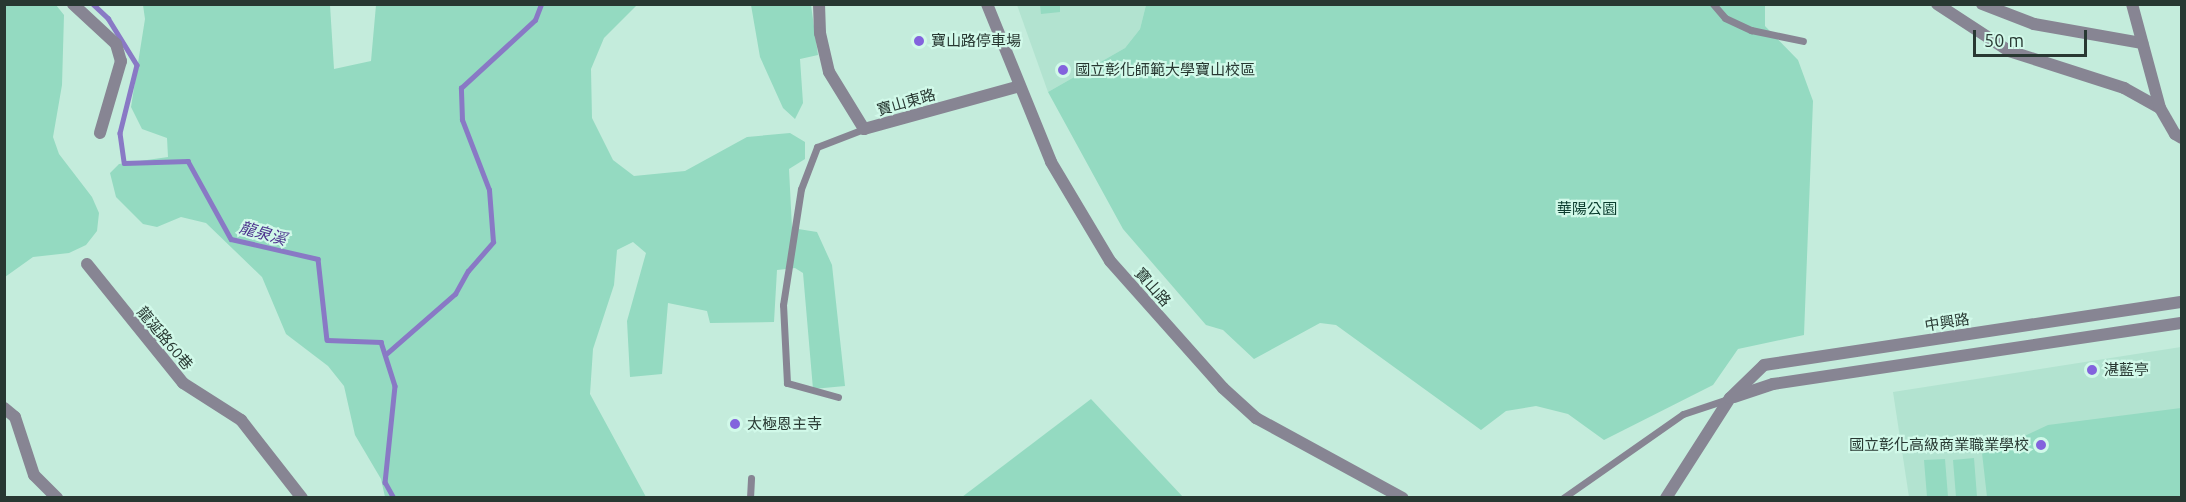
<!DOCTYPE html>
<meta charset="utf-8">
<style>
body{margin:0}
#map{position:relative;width:2186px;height:502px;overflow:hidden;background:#c4ecdc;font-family:Ubuntu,"Noto Sans TC",sans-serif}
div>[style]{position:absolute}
.built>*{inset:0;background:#b2e3d0}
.green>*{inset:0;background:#94dac1}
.stream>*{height:4.5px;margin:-2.25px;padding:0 2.25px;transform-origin:2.25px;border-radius:2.25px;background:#8979c5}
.service>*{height:7px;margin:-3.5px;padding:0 3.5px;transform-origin:3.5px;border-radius:3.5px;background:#878593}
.minor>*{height:12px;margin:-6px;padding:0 6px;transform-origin:6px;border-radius:6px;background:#878593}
.dots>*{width:16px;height:16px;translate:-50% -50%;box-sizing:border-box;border:3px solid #d1f9e9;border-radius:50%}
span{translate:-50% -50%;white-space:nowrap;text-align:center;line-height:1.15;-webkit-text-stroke:4.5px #d1f9e9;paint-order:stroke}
.poi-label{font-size:15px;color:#283832}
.left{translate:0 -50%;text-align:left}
.right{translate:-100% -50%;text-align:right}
.street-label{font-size:15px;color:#283832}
.park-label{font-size:15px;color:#0a3c2e}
.water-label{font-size:16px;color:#4c328d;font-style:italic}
.frame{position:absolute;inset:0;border:6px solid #283832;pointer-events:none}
.scale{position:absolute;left:1973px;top:30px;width:114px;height:27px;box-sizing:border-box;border:3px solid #283832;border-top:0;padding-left:8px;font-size:18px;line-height:21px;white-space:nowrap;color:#283832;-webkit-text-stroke:4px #d1f9e9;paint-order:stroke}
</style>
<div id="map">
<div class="built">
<i style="clip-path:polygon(1017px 5px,1146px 5px,1140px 29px,1125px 48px,1048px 92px)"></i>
<i style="clip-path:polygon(2181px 347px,2181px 497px,1909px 497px,1893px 392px)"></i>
</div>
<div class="green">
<i style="clip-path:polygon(5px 4px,56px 5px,64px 15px,62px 85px,53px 137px,59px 154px,92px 197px,99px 213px,97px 231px,86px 245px,69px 253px,33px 257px,5px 277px)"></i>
<i style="clip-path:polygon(143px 5px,330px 5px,334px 69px,371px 61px,376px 5px,637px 5px,604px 38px,591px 69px,592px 118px,613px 160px,634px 176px,685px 171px,747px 137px,790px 133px,805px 142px,805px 159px,789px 169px,792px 228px,817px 232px,832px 265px,845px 386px,813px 389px,803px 273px,795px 268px,777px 270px,774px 322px,710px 323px,707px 311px,668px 303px,662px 374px,630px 377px,627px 321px,646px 253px,633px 242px,617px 250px,614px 285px,593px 349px,590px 394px,646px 497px,385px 497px,381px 479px,355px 435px,344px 386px,328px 366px,286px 334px,262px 277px,206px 223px,181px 217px,157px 227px,143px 224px,116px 197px,110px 173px,119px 164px,168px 157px,167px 138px,142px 129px,131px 107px,145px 19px)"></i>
<i style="clip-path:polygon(751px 5px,811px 5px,818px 55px,800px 59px,803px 103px,795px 119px,783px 108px,760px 57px)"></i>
<i style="clip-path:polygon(1040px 5px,1060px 5px,1060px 12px,1041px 14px)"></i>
<i style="clip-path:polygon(1146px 5px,1765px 5px,1765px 26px,1798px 60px,1813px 101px,1804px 335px,1738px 349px,1713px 385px,1604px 440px,1568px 414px,1536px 406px,1506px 411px,1481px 430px,1336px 325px,1320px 323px,1254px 359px,1223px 330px,1206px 325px,1123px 229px,1048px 92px,1125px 48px,1140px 29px)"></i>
<i style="clip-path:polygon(1091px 399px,1183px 497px,962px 497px)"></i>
<i style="clip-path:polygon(2181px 408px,2181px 497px,1987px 497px,1981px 444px,2014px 441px,2048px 425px)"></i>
<i style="clip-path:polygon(1974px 458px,1977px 497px,1956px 497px,1953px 460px)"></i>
<i style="clip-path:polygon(1945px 459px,1948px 497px,1927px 497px,1924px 460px)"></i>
</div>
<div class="stream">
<i style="left:93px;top:4px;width:21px;rotate:43deg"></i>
<i style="left:108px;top:18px;width:55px;rotate:58.3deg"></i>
<i style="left:137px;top:65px;width:70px;rotate:104deg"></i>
<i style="left:120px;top:133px;width:30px;rotate:82deg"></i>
<i style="left:124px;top:163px;width:64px;rotate:-1.8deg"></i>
<i style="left:188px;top:161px;width:89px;rotate:61.1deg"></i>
<i style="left:231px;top:239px;width:89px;rotate:12.9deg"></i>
<i style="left:318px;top:259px;width:81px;rotate:83.7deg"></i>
<i style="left:327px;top:340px;width:54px;rotate:2.1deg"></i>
<i style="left:381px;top:342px;width:46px;rotate:72.3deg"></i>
<i style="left:395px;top:386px;width:97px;rotate:95.9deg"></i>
<i style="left:385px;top:482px;width:18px;rotate:61deg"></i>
<i style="left:385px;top:355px;width:93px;rotate:-41.1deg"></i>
<i style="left:455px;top:294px;width:26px;rotate:-61deg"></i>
<i style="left:468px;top:271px;width:38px;rotate:-49deg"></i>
<i style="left:493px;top:242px;width:52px;rotate:-94.4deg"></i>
<i style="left:489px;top:190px;width:75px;rotate:-111.1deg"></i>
<i style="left:462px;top:120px;width:32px;rotate:-92deg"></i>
<i style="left:461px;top:88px;width:100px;rotate:-42.6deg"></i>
<i style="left:535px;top:20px;width:17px;rotate:-69deg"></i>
</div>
<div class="service">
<i style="left:1713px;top:4px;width:18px;rotate:49deg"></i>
<i style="left:1725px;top:18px;width:29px;rotate:25deg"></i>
<i style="left:1751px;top:30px;width:53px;rotate:11.9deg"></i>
<i style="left:838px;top:397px;width:53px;rotate:-164.6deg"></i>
<i style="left:787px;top:383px;width:78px;rotate:-92.9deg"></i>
<i style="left:783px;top:305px;width:117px;rotate:-81.2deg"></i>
<i style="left:801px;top:189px;width:45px;rotate:-69.1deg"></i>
<i style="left:817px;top:147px;width:50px;rotate:-21deg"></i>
<i style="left:750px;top:498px;width:20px;rotate:-87deg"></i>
<i style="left:1563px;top:498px;width:146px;rotate:-35deg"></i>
<i style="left:1683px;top:414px;width:47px;rotate:-18.4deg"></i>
</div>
<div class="minor">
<i style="left:73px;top:4px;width:59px;rotate:42.9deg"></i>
<i style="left:116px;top:44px;width:18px;rotate:74deg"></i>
<i style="left:121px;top:61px;width:75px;rotate:106.3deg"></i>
<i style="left:819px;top:4px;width:29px;rotate:88deg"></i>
<i style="left:820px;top:33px;width:40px;rotate:77deg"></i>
<i style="left:829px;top:72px;width:67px;rotate:58.4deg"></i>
<i style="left:864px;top:129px;width:159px;rotate:-15.4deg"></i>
<i style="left:987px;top:4px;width:170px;rotate:67.9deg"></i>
<i style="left:1051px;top:162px;width:115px;rotate:59.2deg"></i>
<i style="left:1110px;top:261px;width:170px;rotate:48.3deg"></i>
<i style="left:1223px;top:388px;width:45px;rotate:42.3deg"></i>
<i style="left:1256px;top:418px;width:167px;rotate:28.6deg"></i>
<i style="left:1937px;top:4px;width:86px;rotate:33.1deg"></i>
<i style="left:2009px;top:51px;width:121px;rotate:17.8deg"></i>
<i style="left:2124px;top:88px;width:41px;rotate:29.1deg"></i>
<i style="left:2160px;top:108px;width:30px;rotate:60deg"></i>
<i style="left:2175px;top:134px;width:8px;rotate:30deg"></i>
<i style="left:1982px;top:4px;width:56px;rotate:21deg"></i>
<i style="left:2034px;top:24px;width:110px;rotate:10deg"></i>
<i style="left:2132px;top:4px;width:108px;rotate:74.9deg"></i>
<i style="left:87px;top:264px;width:153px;rotate:51.1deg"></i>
<i style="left:183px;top:383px;width:69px;rotate:32.5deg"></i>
<i style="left:241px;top:420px;width:99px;rotate:52deg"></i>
<i style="left:1734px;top:397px;width:41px;rotate:-18.4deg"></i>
<i style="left:1773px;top:384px;width:414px;rotate:-8.5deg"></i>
<i style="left:4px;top:408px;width:14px;rotate:39deg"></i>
<i style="left:15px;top:417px;width:61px;rotate:71.9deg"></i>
<i style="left:34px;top:475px;width:33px;rotate:45deg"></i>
<i style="left:1666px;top:498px;width:119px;rotate:-57.4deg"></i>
<i style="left:1730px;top:398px;width:47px;rotate:-44.1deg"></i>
<i style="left:1764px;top:365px;width:423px;rotate:-8.6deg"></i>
</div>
<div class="dots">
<i style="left:919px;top:41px;background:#8363dd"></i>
<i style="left:1063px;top:70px;background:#8363dd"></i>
<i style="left:2092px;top:370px;background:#8363dd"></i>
<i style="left:735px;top:424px;background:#8363dd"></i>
<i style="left:2041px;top:445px;background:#8363dd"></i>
</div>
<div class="poi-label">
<span class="left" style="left:931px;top:41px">寶山路停車場</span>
<span class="left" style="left:1075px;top:70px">國立彰化師範大學寶山校區</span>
<span class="left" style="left:2104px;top:370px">湛藍亭</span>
<span class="left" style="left:747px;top:424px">太極恩主寺</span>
<span class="right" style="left:2029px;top:445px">國立彰化高級商業職業學校</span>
</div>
<div class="street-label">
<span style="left:906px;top:102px;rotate:-16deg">寶山東路</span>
<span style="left:1153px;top:287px;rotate:48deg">寶山路</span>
<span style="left:1947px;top:322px;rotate:-9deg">中興路</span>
<span style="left:165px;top:338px;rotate:50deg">龍涎路60巷</span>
</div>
<div class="park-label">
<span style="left:1587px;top:209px">華陽公園</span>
</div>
<div class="water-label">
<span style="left:263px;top:233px;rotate:16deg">龍泉溪</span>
</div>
<div class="frame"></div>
<div class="scale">50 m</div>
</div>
